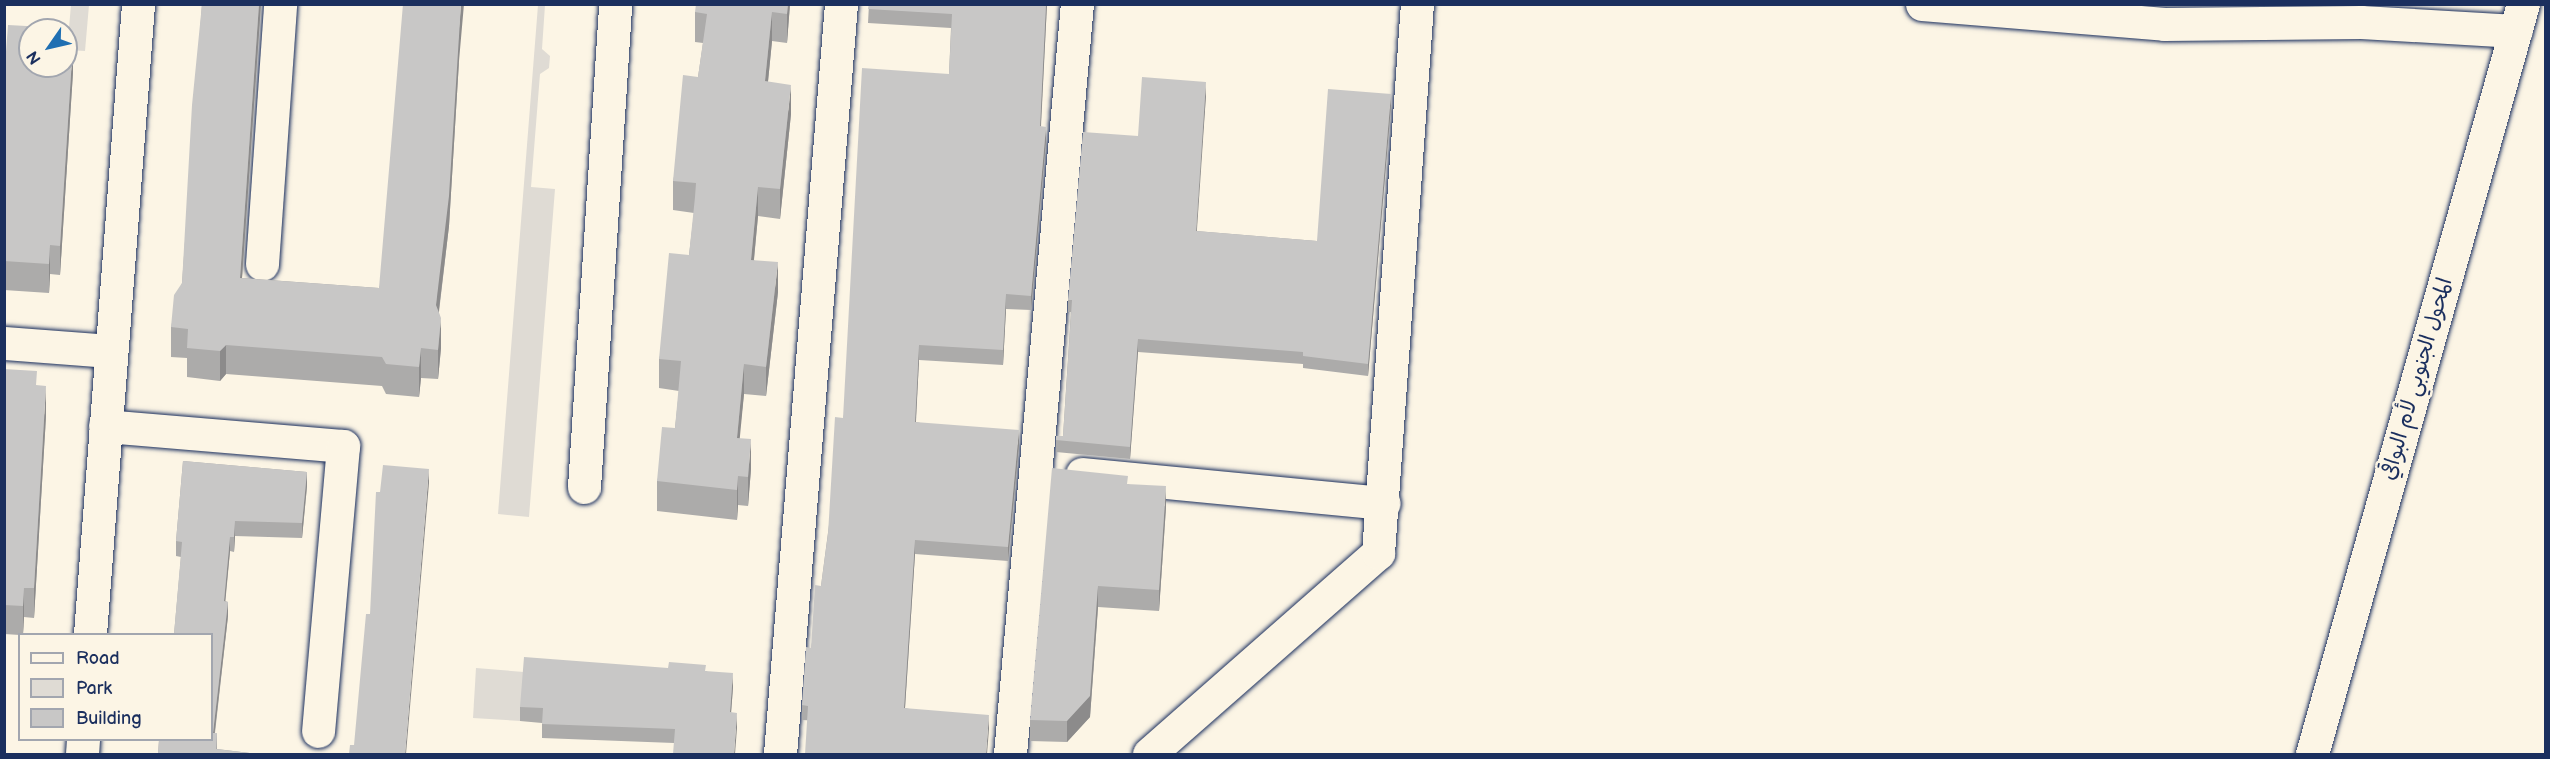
<!DOCTYPE html>
<meta charset="utf-8">
<style>
body{margin:0}
#map{position:relative;width:2550px;height:759px;overflow:hidden;background:#fcf5e5;font-family:"Balsamiq Sans","Playpen Sans Arabic",sans-serif}
div>[style]{position:absolute}
.green>*{inset:0;background:#dfdbd4}
.roads{filter:drop-shadow(0 0 2px #1b2f5e) drop-shadow(0 0 2px #1b2f5e)}
.minor>*{height:33px;margin:-16.5px;padding:0 16.5px;transform-origin:16.5px;border-radius:16.5px;background:#fcf5e5}
.major>*{height:33px;margin:-16.5px;padding:0 16.5px;transform-origin:16.5px;border-radius:16.5px;background:#fcf5e5}
.wall>*{inset:0;background:#acabaa}
.shaded-wall>*{inset:0;background:#8c8b8b}
.building>*{inset:0;background:#c8c7c6}
span{translate:-50% -50%;white-space:nowrap;text-align:center;line-height:1.15;-webkit-text-stroke:5px #fcf5e5;paint-order:stroke}
.street-label{font-size:21px;color:#1b2f5e}
.frame{position:absolute;inset:0;border:6px solid #1b2f5e;pointer-events:none}
.legend{position:absolute;left:18px;top:633px;width:195px;height:108px;box-sizing:border-box;background:#fcf5e5;border:2px solid #a2a6af;margin:0;padding:8px 10px;list-style:none;font-size:18px;color:#1b2f5e}
.legend li{display:flex;align-items:center;gap:12px;height:30px}
.legend b{width:30px;border:2px solid #a2a6af}
.north{position:absolute;left:18px;top:18px;width:60px;height:60px;box-sizing:border-box;background:#fcf5e5;border:2px solid #a2a6af;border-radius:50%;rotate:236deg;font-size:16px;font-weight:700;line-height:24px;text-align:center;color:#1b2f5e}
.north::after{content:'';display:block;margin:auto;width:21px;height:27px;background:#1f6fb2;clip-path:polygon(50% 0,100% 100%,50% 72%,0 100%)}
</style>
<div id="map">
<div class="green">
<i style="clip-path:polygon(71px 5px,89px 5px,85px 51px,67px 50px)"></i>
<i style="clip-path:polygon(538px 5px,545px 5px,542px 49px,550px 56px,549px 68px,540px 74px,531px 187px,555px 189px,529px 517px,498px 514px)"></i>
<i style="clip-path:polygon(476px 668px,524px 672px,520px 721px,473px 718px)"></i>
</div>
<div class="roads">
<div class="minor">
<i style="left:1922px;top:4px;width:243px;rotate:4.7deg"></i>
<i style="left:2164px;top:24px;width:197px;rotate:-0.6deg"></i>
<i style="left:2361px;top:22px;width:155px;rotate:3.3deg"></i>
<i style="left:262px;top:264px;width:261px;rotate:-86deg"></i>
<i style="left:4px;top:343px;width:106px;rotate:4.3deg"></i>
<i style="left:105px;top:426px;width:239px;rotate:4.8deg"></i>
<i style="left:343px;top:446px;width:286px;rotate:95deg"></i>
<i style="left:1082px;top:474px;width:303px;rotate:5.5deg"></i>
<i style="left:584px;top:487px;width:484px;rotate:-86.3deg"></i>
<i style="left:90px;top:634px;width:632px;rotate:-85.64deg"></i>
<i style="left:82px;top:754px;width:14px;rotate:-86deg"></i>
<i style="left:780px;top:754px;width:752px;rotate:-85.35deg"></i>
<i style="left:1010px;top:754px;width:753px;rotate:-84.9deg"></i>
<i style="left:1149px;top:754px;width:305px;rotate:-41.3deg"></i>
<i style="left:1378px;top:553px;width:550px;rotate:-85.94deg"></i>
</div>
<div class="major">
<i style="left:2312px;top:754px;width:779px;rotate:-74.29deg"></i>
</div>
</div>
<div class="wall">
<i style="clip-path:polygon(202px 4px,261px 4px,242px 278px,379px 288px,459px 61px,449px 226px,439px 312px,441px 348px,438px 379px,421px 378px,419px 397px,386px 394px,382px 386px,226px 374px,220px 381px,187px 377px,187px 358px,171px 357px,171px 327px,182px 283px)"></i>
<i style="clip-path:polygon(790px 4px,787px 43px,772px 41px,768px 82px,791px 114px,780px 219px,758px 216px,754px 260px,778px 292px,766px 396px,744px 394px,739px 438px,751px 469px,748px 506px,738px 505px,737px 520px,657px 511px,657px 481px,675px 428px,679px 391px,659px 388px,659px 359px,689px 255px,694px 213px,673px 210px,673px 181px,698px 77px,703px 43px,695px 42px,695px 12px)"></i>
<i style="clip-path:polygon(869px 4px,1047px 4px,1041px 127px,1046px 141px,1031px 310px,1006px 309px,1003px 365px,919px 360px,916px 422px,1019px 445px,1008px 561px,915px 554px,905px 708px,989px 729px,802px 720px,802px 705px,821px 586px,843px 418px,949px 74px,951px 28px,868px 23px)"></i>
<i style="clip-path:polygon(30px 30px,73px 72px,60px 275px,50px 274px,49px 293px,4px 290px,4px 78px)"></i>
<i style="clip-path:polygon(1206px 95px,1196px 231px,1317px 241px,1391px 106px,1368px 376px,1303px 368px,1303px 364px,1138px 352px,1130px 459px,1056px 452px,1056px 436px,1063px 436px,1071px 312px,1068px 312px,1068px 300px,1138px 136px)"></i>
<i style="clip-path:polygon(4px 369px,46px 416px,34px 618px,24px 617px,23px 634px,20px 635px,4px 634px)"></i>
<i style="clip-path:polygon(183px 461px,307px 472px,307px 486px,302px 538px,235px 536px,234px 552px,230px 551px,225px 601px,228px 602px,228px 616px,215px 733px,217px 733px,217px 749px,258px 754px,158px 754px,159px 740px,212px 740px,212px 634px,174px 634px,181px 557px,176px 556px,176px 541px)"></i>
<i style="clip-path:polygon(1128px 484px,1166px 507px,1159px 611px,1098px 607px,1090px 717px,1067px 742px,1030px 741px,1030px 720px)"></i>
<i style="clip-path:polygon(706px 671px,733px 687px,731px 712px,737px 728px,674px 743px,542px 738px,542px 723px,520px 721px,520px 707px)"></i>
</div>
<div class="shaded-wall">
<i style="clip-path:polygon(259px 4px,261px 4px,240px 307px,240px 278px)"></i>
<i style="clip-path:polygon(461px 4px,464px 4px,459px 61px,449px 226px,436px 334px,436px 305px)"></i>
<i style="clip-path:polygon(788px 4px,790px 4px,787px 43px,787px 14px)"></i>
<i style="clip-path:polygon(1046px 4px,1047px 4px,1040px 141px,1040px 126px)"></i>
<i style="clip-path:polygon(772px 12px,772px 41px,765px 111px,765px 81px)"></i>
<i style="clip-path:polygon(73px 43px,73px 72px,60px 275px,60px 246px)"></i>
<i style="clip-path:polygon(1206px 82px,1206px 95px,1196px 244px,1196px 231px)"></i>
<i style="clip-path:polygon(791px 85px,791px 114px,780px 219px,780px 189px)"></i>
<i style="clip-path:polygon(1391px 94px,1391px 106px,1368px 376px,1368px 364px)"></i>
<i style="clip-path:polygon(1046px 127px,1046px 141px,1031px 310px,1031px 296px)"></i>
<i style="clip-path:polygon(758px 187px,758px 216px,751px 289px,751px 260px)"></i>
<i style="clip-path:polygon(50px 245px,50px 274px,49px 293px,49px 264px)"></i>
<i style="clip-path:polygon(778px 262px,778px 292px,766px 396px,766px 367px)"></i>
<i style="clip-path:polygon(1006px 294px,1006px 309px,1003px 365px,1003px 350px)"></i>
<i style="clip-path:polygon(441px 318px,441px 348px,438px 379px,438px 350px)"></i>
<i style="clip-path:polygon(1138px 339px,1138px 352px,1130px 459px,1130px 447px)"></i>
<i style="clip-path:polygon(226px 345px,226px 374px,220px 381px,220px 351px)"></i>
<i style="clip-path:polygon(919px 345px,919px 360px,915px 437px,915px 422px)"></i>
<i style="clip-path:polygon(421px 348px,421px 378px,419px 397px,419px 367px)"></i>
<i style="clip-path:polygon(744px 364px,744px 394px,737px 467px,737px 438px)"></i>
<i style="clip-path:polygon(46px 386px,46px 416px,34px 618px,34px 588px)"></i>
<i style="clip-path:polygon(1019px 430px,1019px 445px,1008px 561px,1008px 547px)"></i>
<i style="clip-path:polygon(751px 439px,751px 469px,748px 506px,748px 477px)"></i>
<i style="clip-path:polygon(429px 469px,429px 483px,406px 754px,405px 754px)"></i>
<i style="clip-path:polygon(307px 472px,307px 486px,302px 538px,302px 523px)"></i>
<i style="clip-path:polygon(738px 476px,738px 505px,737px 520px,737px 490px)"></i>
<i style="clip-path:polygon(1166px 486px,1166px 507px,1159px 611px,1159px 590px)"></i>
<i style="clip-path:polygon(235px 521px,235px 536px,234px 552px,234px 537px)"></i>
<i style="clip-path:polygon(230px 537px,230px 551px,224px 616px,224px 601px)"></i>
<i style="clip-path:polygon(915px 540px,915px 554px,904px 723px,904px 708px)"></i>
<i style="clip-path:polygon(1098px 586px,1098px 607px,1090px 717px,1067px 742px,1067px 721px)"></i>
<i style="clip-path:polygon(24px 588px,24px 617px,23px 634px,23px 606px)"></i>
<i style="clip-path:polygon(228px 602px,228px 616px,213px 747px,213px 733px)"></i>
<i style="clip-path:polygon(733px 673px,733px 687px,730px 727px,730px 712px)"></i>
<i style="clip-path:polygon(737px 713px,737px 728px,735px 754px,734px 754px)"></i>
<i style="clip-path:polygon(989px 715px,989px 729px,987px 754px,986px 754px)"></i>
</div>
<div class="building">
<i style="clip-path:polygon(202px 4px,259px 4px,240px 278px,379px 288px,403px 4px,461px 4px,449px 196px,436px 305px,441px 318px,438px 350px,421px 348px,419px 367px,386px 364px,382px 357px,226px 345px,220px 351px,187px 348px,188px 329px,171px 327px,174px 295px,182px 283px,192px 105px)"></i>
<i style="clip-path:polygon(696px 4px,788px 4px,787px 14px,772px 12px,765px 81px,791px 85px,780px 189px,758px 187px,751px 260px,778px 262px,766px 367px,744px 364px,737px 438px,751px 439px,748px 477px,738px 476px,737px 490px,657px 481px,662px 427px,675px 428px,681px 361px,659px 359px,669px 253px,689px 255px,695px 197px,696px 183px,673px 181px,683px 75px,698px 77px,707px 14px,695px 12px)"></i>
<i style="clip-path:polygon(869px 4px,1046px 4px,1040px 126px,1046px 127px,1031px 296px,1006px 294px,1003px 350px,919px 345px,915px 422px,1019px 430px,1008px 547px,915px 540px,904px 708px,989px 715px,986px 754px,805px 754px,808px 706px,802px 705px,806px 647px,811px 648px,815px 585px,821px 586px,828px 534px,835px 417px,843px 418px,862px 68px,949px 74px,952px 14px,868px 9px)"></i>
<i style="clip-path:polygon(8px 25px,63px 28px,63px 30px,30px 30px,30px 66px,66px 66px,66px 43px,73px 43px,60px 246px,50px 245px,49px 264px,4px 261px,4px 78px)"></i>
<i style="clip-path:polygon(1142px 77px,1206px 82px,1196px 231px,1317px 241px,1328px 89px,1391px 94px,1368px 364px,1303px 356px,1303px 352px,1138px 339px,1130px 447px,1056px 440px,1056px 436px,1063px 436px,1072px 300px,1068px 300px,1083px 132px,1138px 136px)"></i>
<i style="clip-path:polygon(4px 369px,37px 371px,36px 385px,46px 386px,34px 588px,24px 588px,23px 606px,4px 605px)"></i>
<i style="clip-path:polygon(183px 461px,307px 472px,302px 523px,235px 521px,234px 537px,230px 537px,224px 601px,228px 602px,213px 733px,217px 733px,216px 749px,258px 754px,158px 754px,159px 740px,212px 740px,212px 634px,174px 634px,182px 542px,176px 541px)"></i>
<i style="clip-path:polygon(383px 465px,429px 469px,405px 754px,349px 754px,350px 745px,354px 745px,366px 614px,370px 614px,376px 492px,380px 492px)"></i>
<i style="clip-path:polygon(1052px 468px,1128px 476px,1127px 484px,1166px 486px,1159px 590px,1098px 586px,1090px 696px,1067px 721px,1030px 720px)"></i>
<i style="clip-path:polygon(524px 657px,668px 668px,669px 662px,706px 665px,705px 671px,733px 673px,730px 712px,737px 713px,734px 754px,673px 754px,675px 729px,542px 724px,543px 708px,520px 707px)"></i>
</div>
<div class="street-label">
<span style="left:2417px;top:379px;rotate:-74deg">المحول الجنوبي لأم البواقي</span>
</div>
<div class="frame"></div>
<ul class="legend">
<li><b style="height:8px;background:#fcf5e5"></b>Road</li>
<li><b style="height:16px;background:#dfdbd4"></b>Park</li>
<li><b style="height:16px;background:#c8c7c6"></b>Building</li>
</ul>
<div class="north">N</div>
</div>
